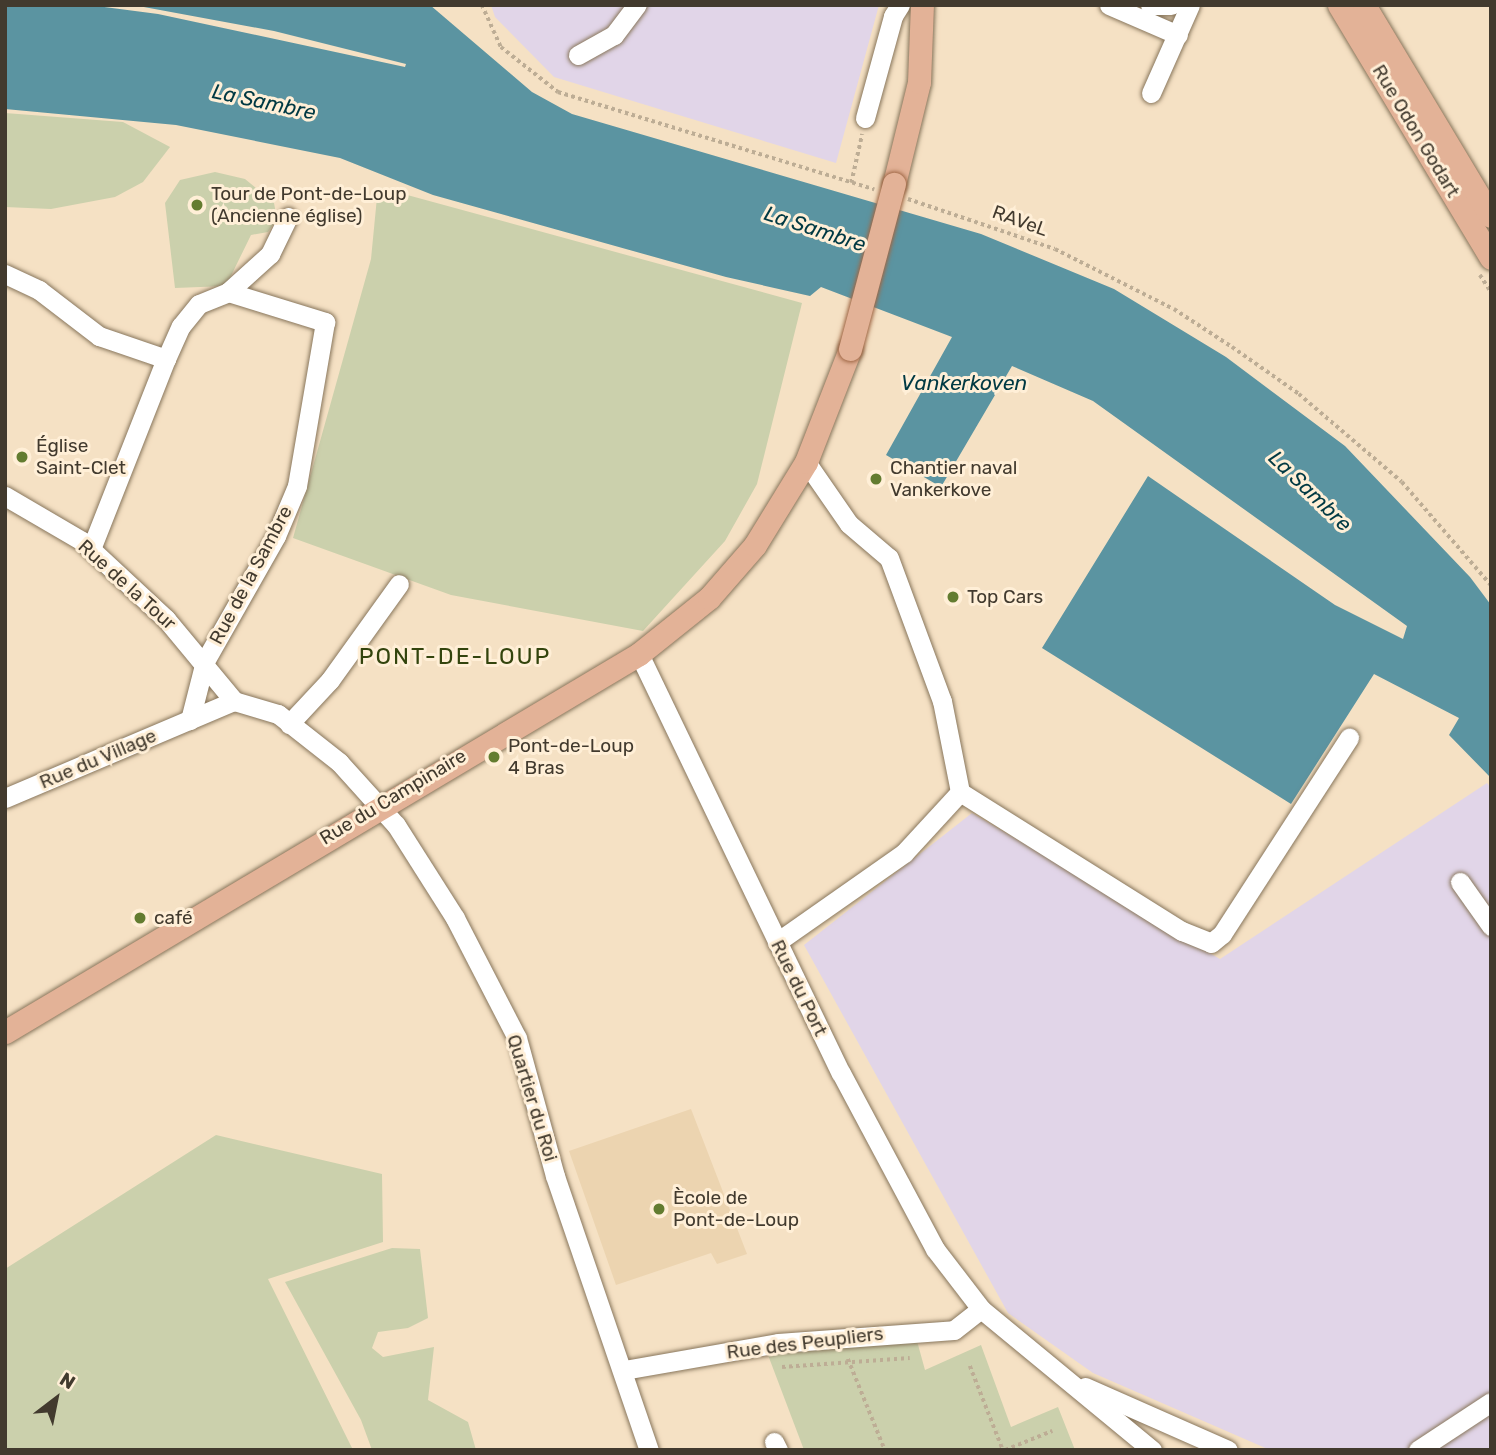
<!DOCTYPE html>
<meta charset="utf-8">
<style>
body{margin:0}
#map{position:relative;width:1496px;height:1455px;overflow:hidden;background:#f5e1c4;font-family:Rubik,sans-serif}
div>[style]{position:absolute}
.industrial>*{inset:0;background:#e1d5e8}
.built>*{inset:0;background:#ecd4b0}
.green>*{inset:0;background:#cbd0ac}
.water>*{inset:0;background:#5b94a1}
.path>*{height:3.5px;margin-top:-1.75px;transform-origin:0;background:repeating-linear-gradient(90deg,#bdad95 0 3.5px,transparent 0 7px)}
.roads{filter:drop-shadow(0 0 2px #88765c) drop-shadow(0 0 2px #88765c)}
.minor>*{height:19px;margin:-9.5px;padding:0 9.5px;transform-origin:9.5px;border-radius:9.5px;background:#fff}
.major>*{height:23px;margin:-11.5px;padding:0 11.5px;transform-origin:11.5px;border-radius:11.5px;background:#e3b297}
.bridges{filter:drop-shadow(0 0 2px #9f6745) drop-shadow(0 0 2px #9f6745)}
.major-bridge>*{height:23px;margin:-11.5px;padding:0 11.5px;transform-origin:11.5px;border-radius:11.5px;background:#e3b297}
.dots>*{width:19px;height:19px;translate:-50% -50%;box-sizing:border-box;border:4px solid #ffefd7;border-radius:50%}
span{translate:-50% -50%;white-space:nowrap;text-align:center;line-height:1.15;-webkit-text-stroke:6px #ffefd7;paint-order:stroke}
.street-label{font-size:19px;color:#423a2e}
.poi-label{font-size:19px;color:#423a2e}
.left{translate:0 -50%;text-align:left}
.water-label{font-size:21px;color:#003943;font-style:italic}
.quarter-label{font-size:23px;color:#33440d;letter-spacing:2px}
.frame{position:absolute;inset:0;border:7px solid #423a2e;pointer-events:none}
.north{position:absolute;left:21px;top:1364px;width:70px;height:70px;-webkit-text-stroke:5px #ffefd7;paint-order:stroke;rotate:32deg;font-size:19px;font-weight:700;line-height:28px;text-align:center;color:#423a2e}
.north::after{content:'';display:block;margin:auto;width:24px;height:32px;background:#423a2e;clip-path:polygon(50% 0,100% 100%,50% 72%,0 100%)}
</style>
<div id="map">
<div class="industrial">
<i style="clip-path:polygon(491px 5px,879px 5px,836px 163px,554px 77px,495px 17px)"></i>
<i style="clip-path:polygon(1487px 783px,1491px 788px,1491px 1450px,1270px 1450px,1093px 1373px,1008px 1313px,804px 945px,972px 813px,1220px 959px)"></i>
</div>
<div class="built">
<i style="clip-path:polygon(691px 1109px,747px 1254px,717px 1264px,711px 1253px,616px 1285px,569px 1151px)"></i>
</div>
<div class="green">
<i style="clip-path:polygon(5px 113px,123px 122px,170px 147px,143px 182px,115px 197px,51px 209px,5px 207px)"></i>
<i style="clip-path:polygon(215px 172px,245px 179px,274px 203px,277px 219px,268px 232px,251px 235px,226px 286px,175px 288px,165px 203px,180px 180px)"></i>
<i style="clip-path:polygon(378px 187px,802px 303px,757px 484px,725px 541px,643px 631px,451px 595px,293px 538px,371px 259px)"></i>
<i style="clip-path:polygon(216px 1135px,382px 1174px,383px 1242px,268px 1279px,353px 1450px,5px 1450px,5px 1269px)"></i>
<i style="clip-path:polygon(392px 1248px,420px 1249px,428px 1318px,408px 1328px,378px 1332px,372px 1348px,383px 1357px,434px 1347px,428px 1400px,468px 1422px,476px 1450px,372px 1450px,361px 1420px,285px 1282px)"></i>
<i style="clip-path:polygon(917px 1341px,925px 1370px,981px 1345px,1011px 1427px,1058px 1407px,1075px 1450px,804px 1450px,768px 1355px)"></i>
</div>
<div class="water">
<i style="clip-path:polygon(5px 5px,89px 5px,158px 14px,405px 67px,406px 64px,274px 31px,133px 5px,430px 5px,532px 92px,572px 114px,981px 234px,1114px 289px,1226px 357px,1345px 446px,1470px 577px,1491px 605px,1491px 778px,1449px 735px,1459px 718px,1374px 674px,1291px 804px,1042px 648px,1148px 476px,1335px 605px,1403px 639px,1407px 626px,1093px 401px,1012px 366px,941px 487px,886px 455px,952px 337px,821px 287px,810px 296px,726px 277px,433px 195px,340px 158px,176px 125px,5px 109px)"></i>
</div>
<div class="path">
<i style="left:482px;top:5px;width:46px;rotate:65.7deg"></i>
<i style="left:501px;top:47px;width:73px;rotate:38.3deg"></i>
<i style="left:558px;top:92px;width:331px;rotate:17.1deg"></i>
<i style="left:851px;top:183px;width:50px;rotate:-77.3deg"></i>
<i style="left:908px;top:199px;width:155px;rotate:18.8deg"></i>
<i style="left:1055px;top:249px;width:133px;rotate:26.8deg"></i>
<i style="left:1174px;top:309px;width:69px;rotate:33.2deg"></i>
<i style="left:1232px;top:347px;width:82px;rotate:35deg"></i>
<i style="left:1299px;top:394px;width:135px;rotate:40.5deg"></i>
<i style="left:1402px;top:482px;width:136px;rotate:49.2deg"></i>
<i style="left:1480px;top:275px;width:20px;rotate:57deg"></i>
<i style="left:848px;top:1359px;width:98px;rotate:67.9deg"></i>
<i style="left:970px;top:1366px;width:90px;rotate:68.6deg"></i>
<i style="left:782px;top:1367px;width:128px;rotate:-4deg"></i>
<i style="left:1005px;top:1450px;width:51px;rotate:-22deg"></i>
</div>
<div class="roads">
<div class="minor">
<i style="left:1109px;top:5px;width:75px;rotate:23.5deg"></i>
<i style="left:1150px;top:5px;width:21px"></i>
<i style="left:578px;top:55px;width:41px;rotate:-29.1deg"></i>
<i style="left:614px;top:35px;width:38px;rotate:-53deg"></i>
<i style="left:1151px;top:93px;width:96px;rotate:-66.1deg"></i>
<i style="left:865px;top:118px;width:106px;rotate:-74.6deg"></i>
<i style="left:893px;top:16px;width:13px;rotate:-58deg"></i>
<i style="left:5px;top:274px;width:38px;rotate:25deg"></i>
<i style="left:39px;top:290px;width:76px;rotate:37.5deg"></i>
<i style="left:99px;top:336px;width:71px;rotate:18.9deg"></i>
<i style="left:228px;top:292px;width:57px;rotate:-42.1deg"></i>
<i style="left:270px;top:254px;width:41px;rotate:-64.1deg"></i>
<i style="left:806px;top:462px;width:75px;rotate:55.3deg"></i>
<i style="left:849px;top:524px;width:52px;rotate:40.4deg"></i>
<i style="left:889px;top:558px;width:153px;rotate:69.7deg"></i>
<i style="left:942px;top:701px;width:93px;rotate:78.8deg"></i>
<i style="left:960px;top:792px;width:262px;rotate:32.1deg"></i>
<i style="left:1182px;top:931px;width:31px;rotate:22deg"></i>
<i style="left:1211px;top:943px;width:14px;rotate:-39deg"></i>
<i style="left:1222px;top:934px;width:234px;rotate:-57.1deg"></i>
<i style="left:5px;top:496px;width:89px;rotate:30.3deg"></i>
<i style="left:82px;top:541px;width:115px;rotate:42.9deg"></i>
<i style="left:166px;top:619px;width:107px;rotate:50.3deg"></i>
<i style="left:234px;top:701px;width:46px;rotate:16.5deg"></i>
<i style="left:278px;top:714px;width:78px;rotate:38.2deg"></i>
<i style="left:339px;top:762px;width:85px;rotate:47.9deg"></i>
<i style="left:396px;top:825px;width:110px;rotate:57.6deg"></i>
<i style="left:455px;top:918px;width:135px;rotate:62.7deg"></i>
<i style="left:517px;top:1038px;width:143px;rotate:74.6deg"></i>
<i style="left:555px;top:1176px;width:290px;rotate:71.1deg"></i>
<i style="left:91px;top:549px;width:204px;rotate:-68.5deg"></i>
<i style="left:166px;top:359px;width:36px;rotate:-66deg"></i>
<i style="left:181px;top:326px;width:28px;rotate:-51deg"></i>
<i style="left:199px;top:304px;width:31px;rotate:-22deg"></i>
<i style="left:228px;top:292px;width:102px;rotate:17.2deg"></i>
<i style="left:325px;top:322px;width:166px;rotate:99.7deg"></i>
<i style="left:297px;top:486px;width:54px;rotate:112.8deg"></i>
<i style="left:276px;top:536px;width:144px;rotate:119.6deg"></i>
<i style="left:205px;top:661px;width:61px;rotate:104.3deg"></i>
<i style="left:639px;top:654px;width:465px;rotate:64.3deg"></i>
<i style="left:841px;top:1073px;width:200px;rotate:61.9deg"></i>
<i style="left:935px;top:1249px;width:76px;rotate:52.5deg"></i>
<i style="left:981px;top:1309px;width:222px;rotate:39.5deg"></i>
<i style="left:289px;top:724px;width:60px;rotate:-47deg"></i>
<i style="left:330px;top:680px;width:118px;rotate:-54.3deg"></i>
<i style="left:5px;top:798px;width:249px;rotate:-23deg"></i>
<i style="left:1460px;top:882px;width:54px;rotate:54.8deg"></i>
<i style="left:777px;top:942px;width:155px;rotate:-35deg"></i>
<i style="left:904px;top:853px;width:83px;rotate:-47.4deg"></i>
<i style="left:624px;top:1370px;width:156px;rotate:-9.9deg"></i>
<i style="left:778px;top:1343px;width:176px;rotate:-4.2deg"></i>
<i style="left:954px;top:1330px;width:34px;rotate:-38deg"></i>
<i style="left:1085px;top:1387px;width:156px;rotate:23.8deg"></i>
<i style="left:774px;top:1442px;width:9px;rotate:63deg"></i>
<i style="left:1418px;top:1450px;width:87px;rotate:-33.3deg"></i>
</div>
<div class="major">
<i style="left:1339px;top:5px;width:295px;rotate:59deg"></i>
<i style="left:1364px;top:5px;width:246px;rotate:59deg"></i>
<i style="left:894px;top:184px;width:105px;rotate:-76.2deg"></i>
<i style="left:919px;top:82px;width:77px;rotate:-87.8deg"></i>
<i style="left:5px;top:1032px;width:738px;rotate:-30.8deg"></i>
<i style="left:639px;top:654px;width:90px;rotate:-38.7deg"></i>
<i style="left:709px;top:598px;width:70px;rotate:-49deg"></i>
<i style="left:755px;top:545px;width:97px;rotate:-58.4deg"></i>
<i style="left:806px;top:462px;width:121px;rotate:-68.7deg"></i>
</div>
</div>
<div class="bridges">
<div class="major-bridge">
<i style="left:850px;top:349px;width:171px;rotate:-75.1deg"></i>
</div>
</div>
<div class="dots">
<i style="left:197px;top:205px;background:#637c30"></i>
<i style="left:22px;top:457px;background:#637c30"></i>
<i style="left:876px;top:479px;background:#637c30"></i>
<i style="left:953px;top:597px;background:#637c30"></i>
<i style="left:494px;top:757px;background:#637c30"></i>
<i style="left:140px;top:918px;background:#637c30"></i>
<i style="left:659px;top:1209px;background:#637c30"></i>
</div>
<div class="street-label">
<span style="left:1416px;top:131px;rotate:59deg">Rue Odon Godart</span>
<span style="left:1020px;top:221px;rotate:20deg">RAVeL</span>
<span style="left:251px;top:575px;rotate:-62deg">Rue de la Sambre</span>
<span style="left:127px;top:585px;rotate:42deg">Rue de la Tour</span>
<span style="left:98px;top:759px;rotate:-23deg">Rue du Village</span>
<span style="left:393px;top:797px;rotate:-31deg">Rue du Campinaire</span>
<span style="left:799px;top:988px;rotate:64deg">Rue du Port</span>
<span style="left:532px;top:1098px;rotate:73deg">Quartier du Roi</span>
<span style="left:805px;top:1343px;rotate:-7deg">Rue des Peupliers</span>
</div>
<div class="poi-label">
<span class="left" style="left:211px;top:205px">Tour de Pont-de-Loup<br>(Ancienne église)</span>
<span class="left" style="left:36px;top:457px">Église<br>Saint-Clet</span>
<span class="left" style="left:890px;top:479px">Chantier naval<br>Vankerkove</span>
<span class="left" style="left:967px;top:597px">Top Cars</span>
<span class="left" style="left:508px;top:757px">Pont-de-Loup<br>4 Bras</span>
<span class="left" style="left:154px;top:918px">café</span>
<span class="left" style="left:673px;top:1209px">Ècole de<br>Pont-de-Loup</span>
</div>
<div class="water-label">
<span style="left:264px;top:102px;rotate:12deg">La Sambre</span>
<span style="left:815px;top:229px;rotate:18deg">La Sambre</span>
<span style="left:964px;top:383px">Vankerkoven</span>
<span style="left:1310px;top:491px;rotate:44deg">La Sambre</span>
</div>
<div class="quarter-label">
<span style="left:455px;top:656px">PONT-DE-LOUP</span>
</div>
<div class="frame"></div>
<div class="north">N</div>
</div>
